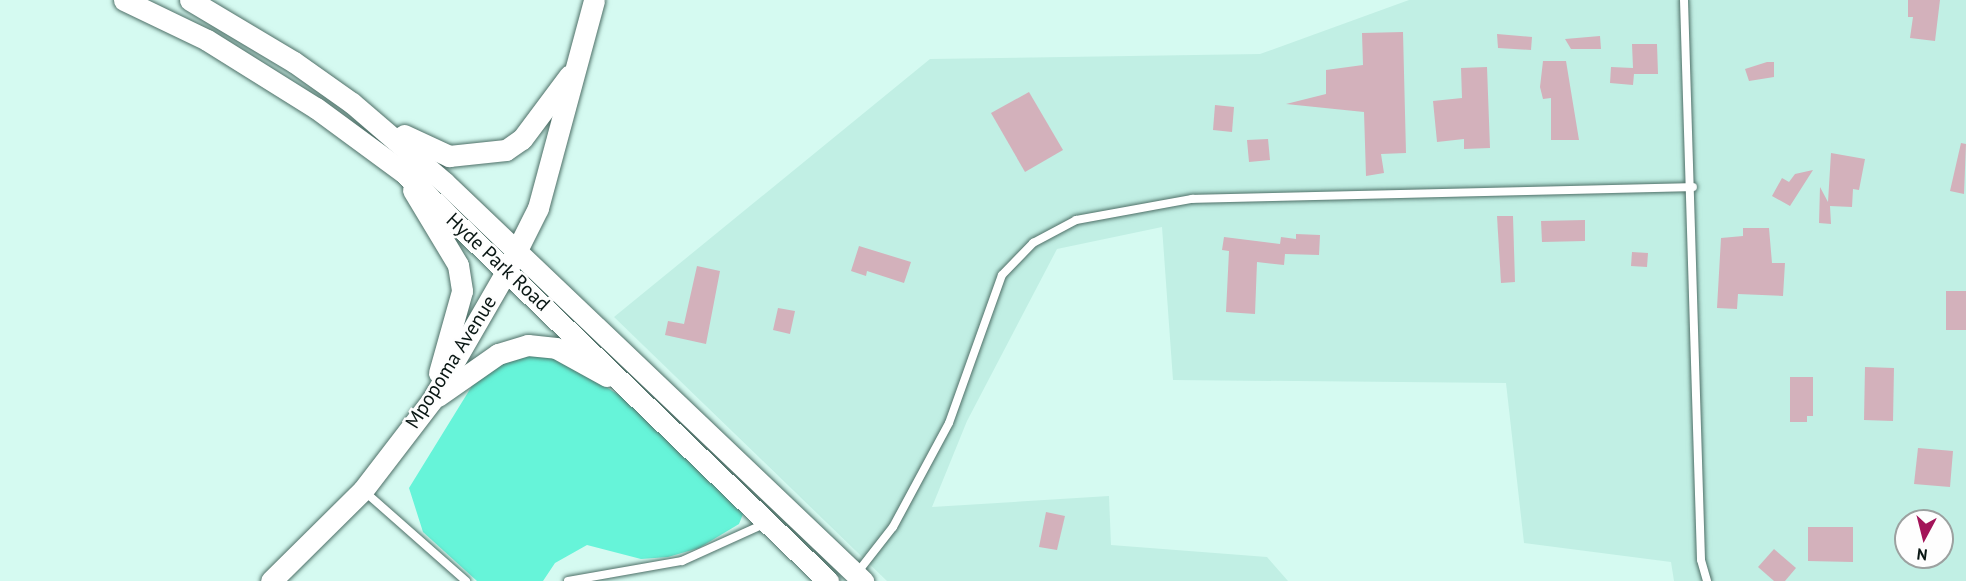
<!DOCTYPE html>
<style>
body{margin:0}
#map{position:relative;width:1966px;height:581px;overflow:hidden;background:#d5faf1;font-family:"PT Sans",sans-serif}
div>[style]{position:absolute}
.built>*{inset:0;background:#c1efe4}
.green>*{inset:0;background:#66f4d9}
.building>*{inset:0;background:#d3b1bb}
.roads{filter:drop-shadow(0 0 2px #4e6f67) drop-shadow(0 0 2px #4e6f67)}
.service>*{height:8px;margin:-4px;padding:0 4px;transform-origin:4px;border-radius:4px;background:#fff}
.tertiary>*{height:21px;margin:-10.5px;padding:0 10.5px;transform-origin:10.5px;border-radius:10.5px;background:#fff}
span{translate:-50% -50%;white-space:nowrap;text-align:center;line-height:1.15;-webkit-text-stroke:5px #fefefe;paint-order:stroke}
.street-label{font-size:20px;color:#091613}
.north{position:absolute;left:1894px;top:509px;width:60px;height:60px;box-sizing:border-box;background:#fefefe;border:2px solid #9ca1a0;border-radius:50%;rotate:187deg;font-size:16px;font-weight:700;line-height:24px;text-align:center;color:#091613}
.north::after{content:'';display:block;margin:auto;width:21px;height:27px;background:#a31459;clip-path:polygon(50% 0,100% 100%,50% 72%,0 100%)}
</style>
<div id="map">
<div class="built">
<i style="clip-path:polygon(evenodd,1409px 0,1966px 0,1966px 581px,1674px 581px,1671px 562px,1524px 543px,1506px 383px,1173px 380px,1162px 227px,1057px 249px,967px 421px,932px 507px,1109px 496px,1111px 545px,1267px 557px,1288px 581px,887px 581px,614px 317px,930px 59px,1260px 54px,1409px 0,1906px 521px,1942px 521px,1942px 557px,1906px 557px,1906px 521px)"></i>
</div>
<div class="green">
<i style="clip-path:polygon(525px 353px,553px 355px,639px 407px,743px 514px,739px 524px,699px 548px,668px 557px,641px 559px,587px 545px,555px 563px,543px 581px,477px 581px,423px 532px,409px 488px,475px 381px,498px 360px)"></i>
</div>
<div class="building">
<i style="clip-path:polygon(1908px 0,1940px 0,1935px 41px,1910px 38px,1913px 17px,1908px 17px)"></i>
<i style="clip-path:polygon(1403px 32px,1406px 153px,1381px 154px,1384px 173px,1366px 176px,1364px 112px,1286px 104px,1326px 94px,1326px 70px,1363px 65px,1362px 33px)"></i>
<i style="clip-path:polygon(1497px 34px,1532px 37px,1531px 50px,1498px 48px)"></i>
<i style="clip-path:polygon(1600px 36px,1601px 49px,1571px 49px,1565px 39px)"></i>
<i style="clip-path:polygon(1632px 44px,1657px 44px,1658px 74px,1634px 74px,1633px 85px,1610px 83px,1611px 67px,1633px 68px)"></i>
<i style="clip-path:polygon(1543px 61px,1566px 61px,1579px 140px,1551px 140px,1551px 98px,1543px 99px,1540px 87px)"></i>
<i style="clip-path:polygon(1767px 62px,1774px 62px,1774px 77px,1749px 81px,1745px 69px)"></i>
<i style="clip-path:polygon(1487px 67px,1490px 148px,1464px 149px,1464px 139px,1437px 142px,1433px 101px,1462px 98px,1461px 68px)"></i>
<i style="clip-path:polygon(1029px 92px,1063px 150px,1025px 172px,991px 113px)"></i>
<i style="clip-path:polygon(1215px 105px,1234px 107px,1232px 132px,1213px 130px)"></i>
<i style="clip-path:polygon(1268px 139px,1270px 160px,1249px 162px,1247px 140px)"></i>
<i style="clip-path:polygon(1961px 143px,1966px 144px,1964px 194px,1950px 191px)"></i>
<i style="clip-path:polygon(1831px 153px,1865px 159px,1859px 190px,1853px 189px,1852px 207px,1830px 206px,1831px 224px,1819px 223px,1820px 187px,1828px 202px)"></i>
<i style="clip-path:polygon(1813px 170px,1790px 206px,1772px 196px,1782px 178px,1789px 182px,1795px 174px)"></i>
<i style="clip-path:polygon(1497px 216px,1513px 216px,1515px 282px,1501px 283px)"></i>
<i style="clip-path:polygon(1585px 220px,1585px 241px,1542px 242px,1541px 221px)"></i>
<i style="clip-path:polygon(1743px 228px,1769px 228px,1772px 263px,1785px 263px,1783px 296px,1738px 294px,1737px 309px,1717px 308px,1721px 238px,1743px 236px)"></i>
<i style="clip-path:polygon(1296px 234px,1320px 235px,1319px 255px,1285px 254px,1284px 265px,1257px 262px,1255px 314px,1226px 312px,1229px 251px,1222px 250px,1224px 237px,1280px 244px,1281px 237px,1296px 239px)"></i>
<i style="clip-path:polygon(859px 246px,911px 262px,904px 283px,867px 271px,866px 276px,851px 271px)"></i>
<i style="clip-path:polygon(1632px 252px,1648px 253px,1647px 267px,1631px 266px)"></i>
<i style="clip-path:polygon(697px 266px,720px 271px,706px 344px,665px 335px,668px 321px,684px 324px)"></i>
<i style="clip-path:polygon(1946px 291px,1966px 291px,1966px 330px,1946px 330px)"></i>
<i style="clip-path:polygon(778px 308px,795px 311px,790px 334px,773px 330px)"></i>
<i style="clip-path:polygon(1865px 367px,1894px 368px,1893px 421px,1864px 420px)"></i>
<i style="clip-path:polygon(1790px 377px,1813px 377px,1813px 416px,1807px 416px,1807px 422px,1790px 422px)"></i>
<i style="clip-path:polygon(1918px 448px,1953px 451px,1950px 487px,1914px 484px)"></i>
<i style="clip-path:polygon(1046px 512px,1065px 516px,1057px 550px,1039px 547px)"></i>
<i style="clip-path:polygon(1808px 527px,1853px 527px,1853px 562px,1808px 561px)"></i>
<i style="clip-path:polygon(1774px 549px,1796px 568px,1785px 581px,1774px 581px,1758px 567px)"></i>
</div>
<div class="roads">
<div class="service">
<i style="left:1684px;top:0;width:560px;rotate:88.26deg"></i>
<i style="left:1701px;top:560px;width:22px;rotate:74deg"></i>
<i style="left:364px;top:491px;width:136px;rotate:41.4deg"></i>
<i style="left:857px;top:573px;width:58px;rotate:-52deg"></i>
<i style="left:893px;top:527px;width:118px;rotate:-61.7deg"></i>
<i style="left:949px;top:423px;width:157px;rotate:-70.3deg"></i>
<i style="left:1002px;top:275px;width:45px;rotate:-45.9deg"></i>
<i style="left:1033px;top:243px;width:49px;rotate:-28.1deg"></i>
<i style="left:1076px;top:220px;width:118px;rotate:-10.3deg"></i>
<i style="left:1192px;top:199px;width:501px;rotate:-1.37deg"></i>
<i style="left:568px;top:581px;width:116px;rotate:-10deg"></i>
<i style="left:682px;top:561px;width:92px;rotate:-24.3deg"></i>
</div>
<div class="tertiary">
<i style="left:124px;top:0;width:92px;rotate:25.7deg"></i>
<i style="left:207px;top:40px;width:128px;rotate:32deg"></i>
<i style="left:316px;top:108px;width:108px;rotate:36.3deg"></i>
<i style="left:403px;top:172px;width:590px;rotate:43.9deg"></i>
<i style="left:190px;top:0;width:121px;rotate:30.8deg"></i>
<i style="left:294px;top:62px;width:71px;rotate:35.3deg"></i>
<i style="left:352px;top:103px;width:121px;rotate:40.7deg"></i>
<i style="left:444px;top:182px;width:579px;rotate:43.6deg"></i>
<i style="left:404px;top:135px;width:50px;rotate:25deg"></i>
<i style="left:449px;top:156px;width:57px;rotate:-6deg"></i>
<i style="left:506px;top:150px;width:19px;rotate:-35deg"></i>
<i style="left:522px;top:139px;width:79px;rotate:-53.3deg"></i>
<i style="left:413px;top:190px;width:87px;rotate:59deg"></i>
<i style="left:458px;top:265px;width:26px;rotate:81deg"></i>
<i style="left:462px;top:291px;width:85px;rotate:105.7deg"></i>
<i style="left:438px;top:396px;width:73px;rotate:-35deg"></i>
<i style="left:498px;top:354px;width:31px;rotate:-17deg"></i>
<i style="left:528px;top:345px;width:28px;rotate:6deg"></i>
<i style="left:556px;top:348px;width:58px;rotate:28.8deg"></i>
<i style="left:271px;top:581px;width:129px;rotate:-44.7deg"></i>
<i style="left:363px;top:490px;width:113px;rotate:-52.5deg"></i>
<i style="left:432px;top:400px;width:150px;rotate:-60deg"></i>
<i style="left:507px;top:270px;width:69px;rotate:-63.4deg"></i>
<i style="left:538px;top:208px;width:215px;rotate:-74.9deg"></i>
</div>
</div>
<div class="street-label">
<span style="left:498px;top:262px;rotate:43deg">Hyde Park Road</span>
<span style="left:451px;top:362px;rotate:-58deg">Mpopoma Avenue</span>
</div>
<div class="north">N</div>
</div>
